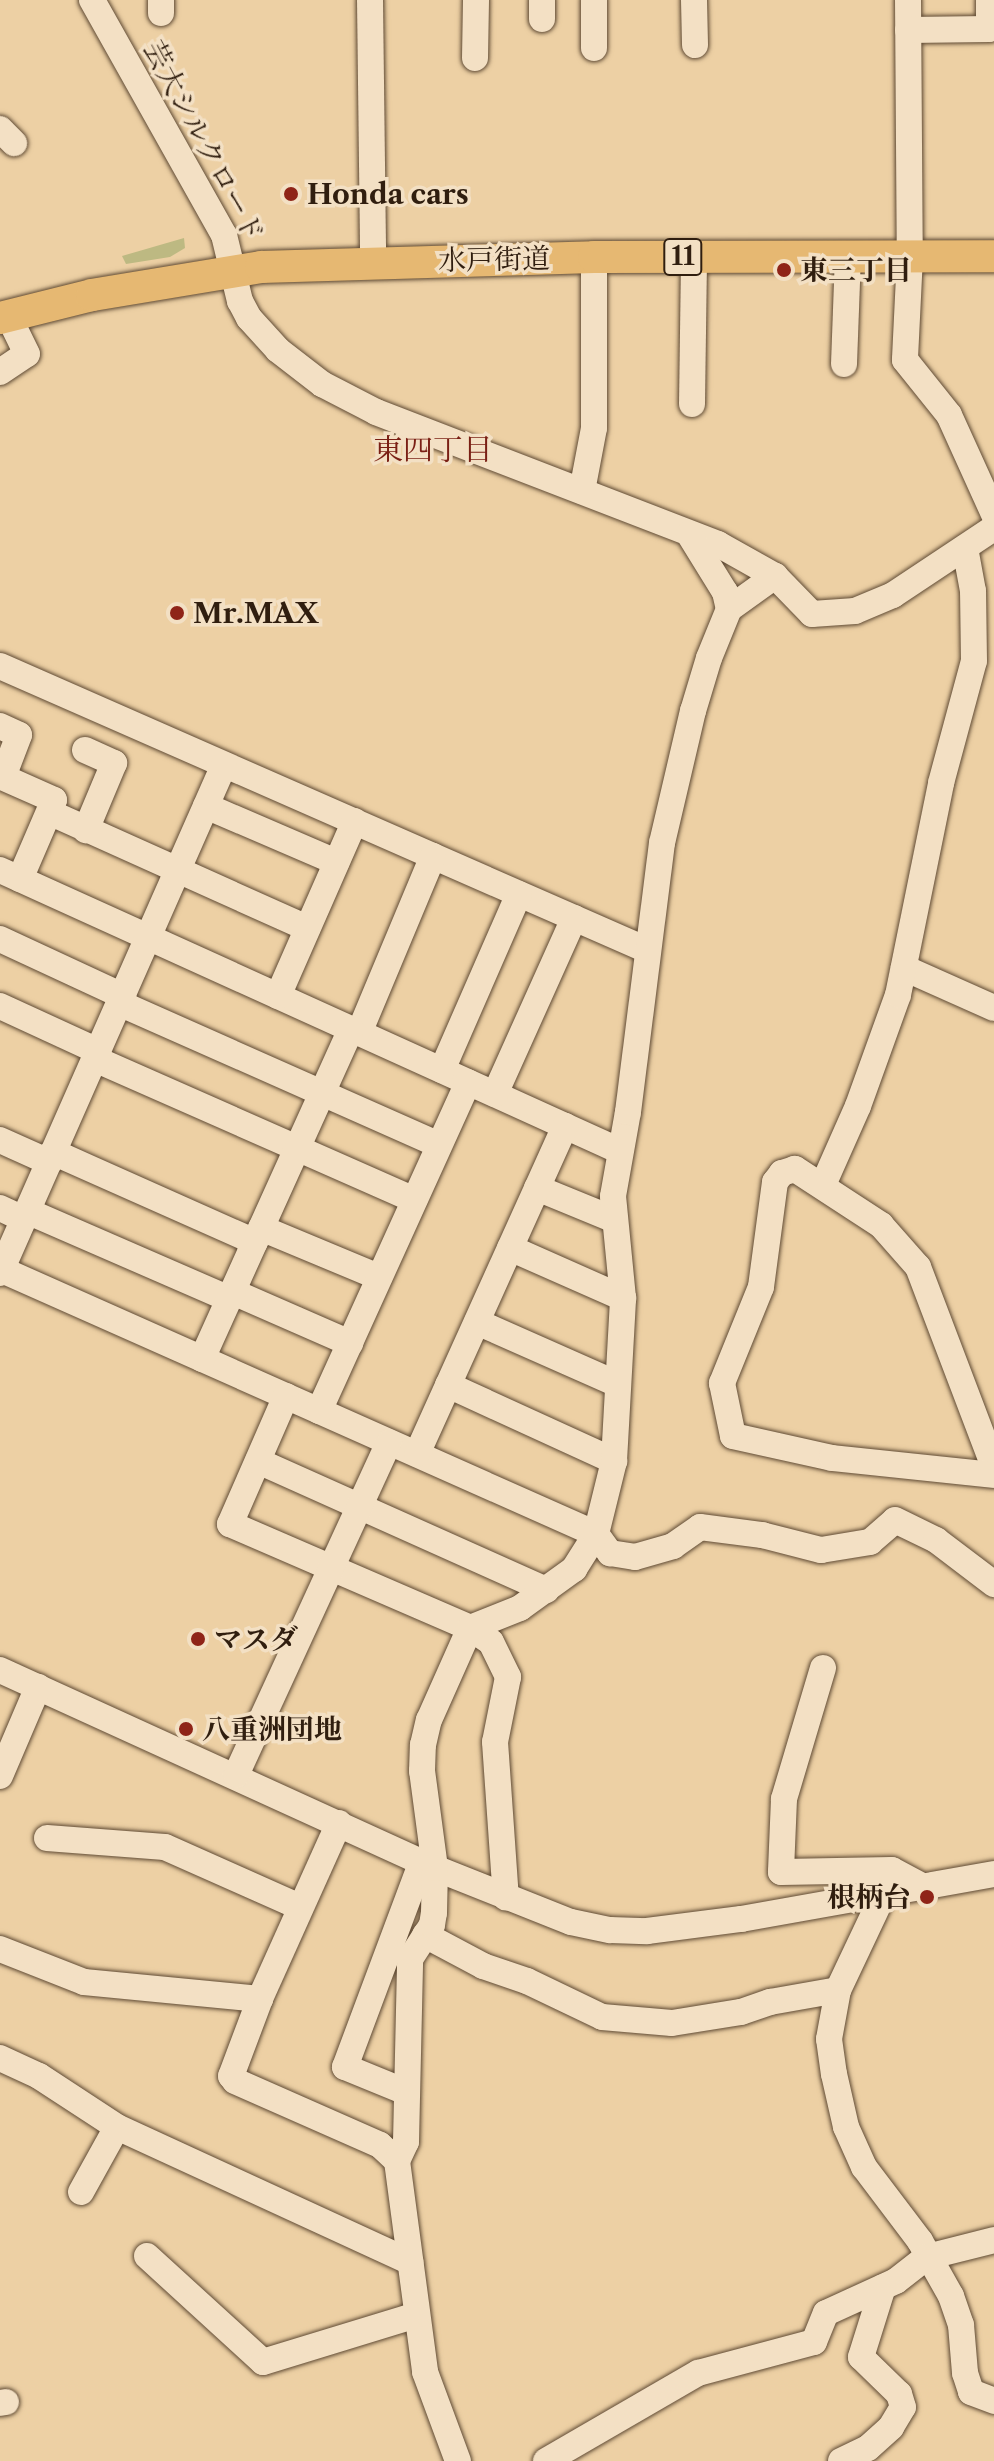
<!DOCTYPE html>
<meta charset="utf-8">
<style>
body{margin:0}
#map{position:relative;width:994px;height:2461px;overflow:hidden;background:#edd0a4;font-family:"Libre Caslon Text","Noto Serif JP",serif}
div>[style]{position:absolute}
.green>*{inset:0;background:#bdb982}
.roads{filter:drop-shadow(0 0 2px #5f4a34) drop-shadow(0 0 2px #5f4a34)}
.minor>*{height:26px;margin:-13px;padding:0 13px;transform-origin:13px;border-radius:13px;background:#f3e0c4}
.major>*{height:32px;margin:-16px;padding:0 16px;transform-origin:16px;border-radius:16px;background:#e6b872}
.dots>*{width:22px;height:22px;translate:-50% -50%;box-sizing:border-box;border:4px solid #f3e0c4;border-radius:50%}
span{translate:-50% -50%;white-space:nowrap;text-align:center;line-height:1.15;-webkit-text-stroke:7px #f3e0c4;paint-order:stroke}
.shield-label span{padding:2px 6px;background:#f3e0c4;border:2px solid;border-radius:6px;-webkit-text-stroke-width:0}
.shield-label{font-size:26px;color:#301e0f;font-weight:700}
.street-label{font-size:28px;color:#301e0f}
.poi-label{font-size:28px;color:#301e0f;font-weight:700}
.left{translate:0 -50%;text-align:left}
.right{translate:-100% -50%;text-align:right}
.neighbourhood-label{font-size:30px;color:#7a1f14}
</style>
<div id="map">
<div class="green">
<i style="clip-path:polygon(184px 238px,185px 248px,170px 257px,126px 264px,122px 256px)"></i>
</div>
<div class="roads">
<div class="minor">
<i style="left:92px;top:0;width:270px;rotate:60.7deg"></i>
<i style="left:224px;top:235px;width:68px;rotate:76.4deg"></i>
<i style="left:240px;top:301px;width:19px;rotate:62deg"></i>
<i style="left:249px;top:318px;width:43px;rotate:47.8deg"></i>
<i style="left:278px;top:350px;width:56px;rotate:37.7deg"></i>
<i style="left:322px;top:384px;width:61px;rotate:27.4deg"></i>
<i style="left:376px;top:412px;width:367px;rotate:21.1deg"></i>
<i style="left:718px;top:544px;width:65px;rotate:29.3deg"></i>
<i style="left:775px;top:576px;width:53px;rotate:45.8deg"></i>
<i style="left:812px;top:614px;width:43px;rotate:-4deg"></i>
<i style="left:855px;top:611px;width:41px;rotate:-22.8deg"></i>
<i style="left:893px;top:595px;width:121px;rotate:-33.6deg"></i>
<i style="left:370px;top:0;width:261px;rotate:89.3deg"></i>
<i style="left:542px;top:0;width:19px;rotate:90deg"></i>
<i style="left:694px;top:0;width:45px;rotate:88.7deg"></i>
<i style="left:908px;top:0;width:256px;rotate:89.6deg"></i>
<i style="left:910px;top:256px;width:104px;rotate:92.8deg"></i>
<i style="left:905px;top:360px;width:70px;rotate:51.3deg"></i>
<i style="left:949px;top:415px;width:109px;rotate:65.6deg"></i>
<i style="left:161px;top:13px;width:13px;rotate:-90deg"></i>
<i style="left:908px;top:30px;width:81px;rotate:-0.7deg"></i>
<i style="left:989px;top:29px;width:29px;rotate:-90deg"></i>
<i style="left:594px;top:48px;width:48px;rotate:-90deg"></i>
<i style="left:475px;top:58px;width:58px;rotate:-89deg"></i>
<i style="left:0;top:129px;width:20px;rotate:45deg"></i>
<i style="left:844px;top:364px;width:107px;rotate:-87.9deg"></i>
<i style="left:0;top:372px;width:32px;rotate:-34deg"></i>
<i style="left:27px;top:354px;width:43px;rotate:-116deg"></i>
<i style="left:692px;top:404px;width:147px;rotate:-89.2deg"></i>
<i style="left:582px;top:491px;width:64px;rotate:-79.2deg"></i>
<i style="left:594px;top:428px;width:171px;rotate:-90deg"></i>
<i style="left:689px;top:534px;width:68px;rotate:58.2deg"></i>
<i style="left:725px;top:592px;width:17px;rotate:77deg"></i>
<i style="left:729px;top:609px;width:57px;rotate:-35.7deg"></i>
<i style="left:0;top:666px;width:707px;rotate:23.7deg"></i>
<i style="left:0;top:726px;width:21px;rotate:25deg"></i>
<i style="left:19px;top:735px;width:45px;rotate:110.9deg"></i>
<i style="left:85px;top:750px;width:32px;rotate:24deg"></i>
<i style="left:114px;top:763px;width:73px;rotate:112.7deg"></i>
<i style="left:0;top:776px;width:59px;rotate:24deg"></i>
<i style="left:54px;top:800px;width:86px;rotate:113.3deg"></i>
<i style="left:206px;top:806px;width:142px;rotate:23.3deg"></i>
<i style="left:51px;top:813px;width:281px;rotate:24.2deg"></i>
<i style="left:0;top:870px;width:681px;rotate:24.38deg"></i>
<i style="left:0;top:939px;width:136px;rotate:24.9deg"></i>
<i style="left:904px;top:968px;width:98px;rotate:24deg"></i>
<i style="left:278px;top:996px;width:191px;rotate:-66.3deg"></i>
<i style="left:119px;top:1003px;width:350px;rotate:23.9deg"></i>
<i style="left:0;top:1006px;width:108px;rotate:24.7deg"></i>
<i style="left:359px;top:1033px;width:192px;rotate:-67.3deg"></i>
<i style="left:95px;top:1059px;width:349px;rotate:23.8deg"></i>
<i style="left:442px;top:1070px;width:192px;rotate:-66.4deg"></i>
<i style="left:495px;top:1094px;width:193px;rotate:-65.8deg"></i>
<i style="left:0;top:1140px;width:54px;rotate:24.2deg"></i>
<i style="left:53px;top:1152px;width:221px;rotate:24deg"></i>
<i style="left:823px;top:1185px;width:86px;rotate:-66.1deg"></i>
<i style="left:858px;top:1106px;width:118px;rotate:-70.2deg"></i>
<i style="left:898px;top:995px;width:216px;rotate:-78.5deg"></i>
<i style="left:941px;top:783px;width:126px;rotate:-74.9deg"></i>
<i style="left:974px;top:661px;width:70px;rotate:-90.8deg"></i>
<i style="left:973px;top:591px;width:44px;rotate:-100.5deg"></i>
<i style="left:537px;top:1188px;width:84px;rotate:22.3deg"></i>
<i style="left:0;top:1208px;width:26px;rotate:25deg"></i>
<i style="left:27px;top:1211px;width:220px;rotate:23.5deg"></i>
<i style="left:261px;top:1228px;width:128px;rotate:22.6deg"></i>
<i style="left:510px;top:1248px;width:124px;rotate:23.9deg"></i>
<i style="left:0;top:1269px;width:652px;rotate:23.97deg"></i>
<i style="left:596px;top:1534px;width:24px;rotate:54deg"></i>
<i style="left:610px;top:1553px;width:25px;rotate:9deg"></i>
<i style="left:635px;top:1557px;width:40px;rotate:-16deg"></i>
<i style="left:673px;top:1546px;width:33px;rotate:-35deg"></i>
<i style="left:700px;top:1527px;width:63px;rotate:7.4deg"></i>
<i style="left:762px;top:1535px;width:61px;rotate:14.3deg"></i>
<i style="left:821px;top:1550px;width:50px;rotate:-9.3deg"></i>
<i style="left:870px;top:1542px;width:33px;rotate:-41deg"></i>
<i style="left:895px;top:1520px;width:46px;rotate:26deg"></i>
<i style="left:936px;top:1540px;width:73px;rotate:37.2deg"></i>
<i style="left:0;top:1273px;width:555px;rotate:-66.21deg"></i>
<i style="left:233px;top:1292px;width:128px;rotate:23.6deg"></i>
<i style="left:477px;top:1322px;width:153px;rotate:23.9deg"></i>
<i style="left:202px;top:1359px;width:362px;rotate:-65.7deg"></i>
<i style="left:448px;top:1385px;width:183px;rotate:24.6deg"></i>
<i style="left:286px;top:1396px;width:140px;rotate:113.6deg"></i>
<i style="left:230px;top:1524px;width:262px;rotate:23.4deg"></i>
<i style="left:470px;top:1628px;width:25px;rotate:34deg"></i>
<i style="left:491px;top:1642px;width:39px;rotate:64deg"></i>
<i style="left:508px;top:1677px;width:66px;rotate:101.3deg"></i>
<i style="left:495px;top:1742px;width:156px;rotate:86deg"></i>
<i style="left:319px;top:1411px;width:361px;rotate:-65.6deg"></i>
<i style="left:417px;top:1454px;width:360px;rotate:-65.7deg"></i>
<i style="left:258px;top:1461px;width:316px;rotate:24.1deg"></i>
<i style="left:994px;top:1467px;width:214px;rotate:-110.8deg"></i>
<i style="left:918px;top:1267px;width:56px;rotate:-131.4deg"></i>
<i style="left:881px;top:1225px;width:103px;rotate:-146.9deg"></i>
<i style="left:795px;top:1169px;width:14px;rotate:163deg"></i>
<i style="left:782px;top:1173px;width:11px;rotate:128deg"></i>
<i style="left:775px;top:1182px;width:106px;rotate:97.6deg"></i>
<i style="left:761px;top:1287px;width:104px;rotate:112.1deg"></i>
<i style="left:722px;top:1383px;width:54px;rotate:78.3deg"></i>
<i style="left:733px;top:1436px;width:101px;rotate:12.5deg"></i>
<i style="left:832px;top:1458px;width:163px;rotate:6deg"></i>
<i style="left:823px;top:1668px;width:137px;rotate:106.6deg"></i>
<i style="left:784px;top:1799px;width:73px;rotate:92.4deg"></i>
<i style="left:781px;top:1872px;width:111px;rotate:-1deg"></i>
<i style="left:892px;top:1870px;width:36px;rotate:28deg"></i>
<i style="left:0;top:1670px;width:478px;rotate:24.5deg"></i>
<i style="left:435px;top:1868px;width:146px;rotate:21.7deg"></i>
<i style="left:571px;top:1922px;width:40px;rotate:12deg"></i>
<i style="left:610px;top:1930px;width:37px;rotate:2deg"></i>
<i style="left:647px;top:1931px;width:95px;rotate:-7.3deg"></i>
<i style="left:741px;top:1919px;width:257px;rotate:-10.1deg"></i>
<i style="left:236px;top:1775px;width:366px;rotate:-65.3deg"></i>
<i style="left:0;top:1776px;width:97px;rotate:-66.9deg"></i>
<i style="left:339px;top:1823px;width:193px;rotate:114.2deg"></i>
<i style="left:260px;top:1999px;width:82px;rotate:110.6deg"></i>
<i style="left:231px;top:2076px;width:6px;rotate:51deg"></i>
<i style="left:235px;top:2081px;width:158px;rotate:23.8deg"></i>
<i style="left:380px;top:2145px;width:23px;rotate:43deg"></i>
<i style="left:397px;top:2161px;width:213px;rotate:82.4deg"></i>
<i style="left:425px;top:2372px;width:95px;rotate:69.7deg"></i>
<i style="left:47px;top:1838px;width:118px;rotate:4.4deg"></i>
<i style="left:165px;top:1847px;width:148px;rotate:24deg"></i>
<i style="left:883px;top:1895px;width:105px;rotate:115.3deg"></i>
<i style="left:838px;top:1990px;width:50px;rotate:100.4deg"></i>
<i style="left:829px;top:2039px;width:35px;rotate:82deg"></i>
<i style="left:834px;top:2074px;width:54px;rotate:77.2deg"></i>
<i style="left:846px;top:2127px;width:44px;rotate:65.8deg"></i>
<i style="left:864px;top:2167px;width:93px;rotate:52.9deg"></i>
<i style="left:920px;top:2241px;width:63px;rotate:60.6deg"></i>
<i style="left:951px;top:2296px;width:31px;rotate:71deg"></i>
<i style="left:961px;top:2325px;width:48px;rotate:85.2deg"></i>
<i style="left:965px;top:2373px;width:20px;rotate:72deg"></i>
<i style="left:971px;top:2392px;width:25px;rotate:21deg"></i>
<i style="left:425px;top:1935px;width:66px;rotate:28.1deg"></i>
<i style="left:483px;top:1966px;width:46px;rotate:18.8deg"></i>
<i style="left:527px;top:1981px;width:83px;rotate:25.6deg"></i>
<i style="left:602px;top:2017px;width:70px;rotate:4.9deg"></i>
<i style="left:672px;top:2023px;width:70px;rotate:-9.1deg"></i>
<i style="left:741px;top:2012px;width:31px;rotate:-19deg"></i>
<i style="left:770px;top:2002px;width:69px;rotate:-10deg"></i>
<i style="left:0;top:1949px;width:90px;rotate:21.4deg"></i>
<i style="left:84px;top:1982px;width:177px;rotate:5.5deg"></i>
<i style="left:0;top:2058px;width:43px;rotate:24.8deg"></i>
<i style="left:39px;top:2076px;width:93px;rotate:33.2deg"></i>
<i style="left:117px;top:2127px;width:323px;rotate:24.7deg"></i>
<i style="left:406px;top:2092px;width:66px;rotate:-157.7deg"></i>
<i style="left:345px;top:2067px;width:220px;rotate:-69.5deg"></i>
<i style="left:397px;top:2161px;width:21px;rotate:-65deg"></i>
<i style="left:406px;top:2142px;width:183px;rotate:-88.7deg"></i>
<i style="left:410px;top:1959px;width:40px;rotate:-57.1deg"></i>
<i style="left:432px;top:1925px;width:12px;rotate:-81deg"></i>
<i style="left:434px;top:1913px;width:45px;rotate:-88.7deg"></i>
<i style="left:435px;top:1868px;width:98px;rotate:-97.6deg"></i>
<i style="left:422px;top:1771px;width:26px;rotate:-88deg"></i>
<i style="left:423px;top:1745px;width:26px;rotate:-77deg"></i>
<i style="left:429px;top:1720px;width:101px;rotate:-66deg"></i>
<i style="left:470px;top:1628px;width:54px;rotate:-21.8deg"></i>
<i style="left:520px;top:1608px;width:67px;rotate:-35.8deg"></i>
<i style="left:574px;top:1569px;width:41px;rotate:-57.8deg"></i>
<i style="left:596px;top:1534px;width:75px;rotate:-76.1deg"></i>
<i style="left:614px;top:1461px;width:163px;rotate:-86.8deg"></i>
<i style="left:623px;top:1298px;width:102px;rotate:-95.6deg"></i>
<i style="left:613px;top:1196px;width:85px;rotate:-79.9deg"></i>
<i style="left:628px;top:1112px;width:271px;rotate:-82.8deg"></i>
<i style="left:662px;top:843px;width:136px;rotate:-76.8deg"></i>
<i style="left:693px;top:711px;width:55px;rotate:-73.2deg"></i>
<i style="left:709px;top:658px;width:53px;rotate:-67.8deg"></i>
<i style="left:81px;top:2192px;width:74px;rotate:-61deg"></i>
<i style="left:147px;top:2256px;width:157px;rotate:42.4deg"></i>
<i style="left:263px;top:2362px;width:161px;rotate:-17deg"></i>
<i style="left:0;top:2403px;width:6px;rotate:-9deg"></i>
<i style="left:546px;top:2461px;width:176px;rotate:-30.1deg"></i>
<i style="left:698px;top:2373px;width:120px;rotate:-15deg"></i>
<i style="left:814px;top:2342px;width:31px;rotate:-68deg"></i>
<i style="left:826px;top:2313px;width:77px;rotate:-24.6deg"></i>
<i style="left:896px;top:2281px;width:39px;rotate:-38deg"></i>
<i style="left:927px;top:2257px;width:69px;rotate:-14.2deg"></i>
<i style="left:841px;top:2461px;width:30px;rotate:-26deg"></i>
<i style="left:868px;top:2448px;width:31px;rotate:-42deg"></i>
<i style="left:891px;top:2427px;width:23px;rotate:-59deg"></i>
<i style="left:903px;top:2407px;width:14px;rotate:-107deg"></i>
<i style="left:899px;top:2394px;width:53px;rotate:-135.8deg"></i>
<i style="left:861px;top:2357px;width:73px;rotate:-72.6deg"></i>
</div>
<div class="major">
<i style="left:0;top:318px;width:95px;rotate:-14deg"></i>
<i style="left:92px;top:295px;width:171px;rotate:-9.4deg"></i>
<i style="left:261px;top:267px;width:333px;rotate:-1.7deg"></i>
<i style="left:594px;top:257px;width:400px;rotate:-0.1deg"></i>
</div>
</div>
<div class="dots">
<i style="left:291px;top:194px;background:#8f2418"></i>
<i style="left:784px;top:270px;background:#8f2418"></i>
<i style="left:177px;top:613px;background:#8f2418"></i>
<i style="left:198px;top:1639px;background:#8f2418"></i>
<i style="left:186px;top:1729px;background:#8f2418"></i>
<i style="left:927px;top:1897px;background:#8f2418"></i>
</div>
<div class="shield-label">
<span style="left:683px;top:257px">11</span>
</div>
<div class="street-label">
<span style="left:204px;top:141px;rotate:62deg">芸大シルクロード</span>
<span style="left:494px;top:259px;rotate:-1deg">水戸街道</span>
</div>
<div class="poi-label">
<span class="left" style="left:307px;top:194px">Honda cars</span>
<span class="left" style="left:800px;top:270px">東三丁目</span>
<span class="left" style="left:193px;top:613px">Mr.MAX</span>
<span class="left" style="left:214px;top:1639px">マスダ</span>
<span class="left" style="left:202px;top:1729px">八重洲団地</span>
<span class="right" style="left:911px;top:1897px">根柄台</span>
</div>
<div class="neighbourhood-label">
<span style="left:433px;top:450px">東四丁目</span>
</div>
</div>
